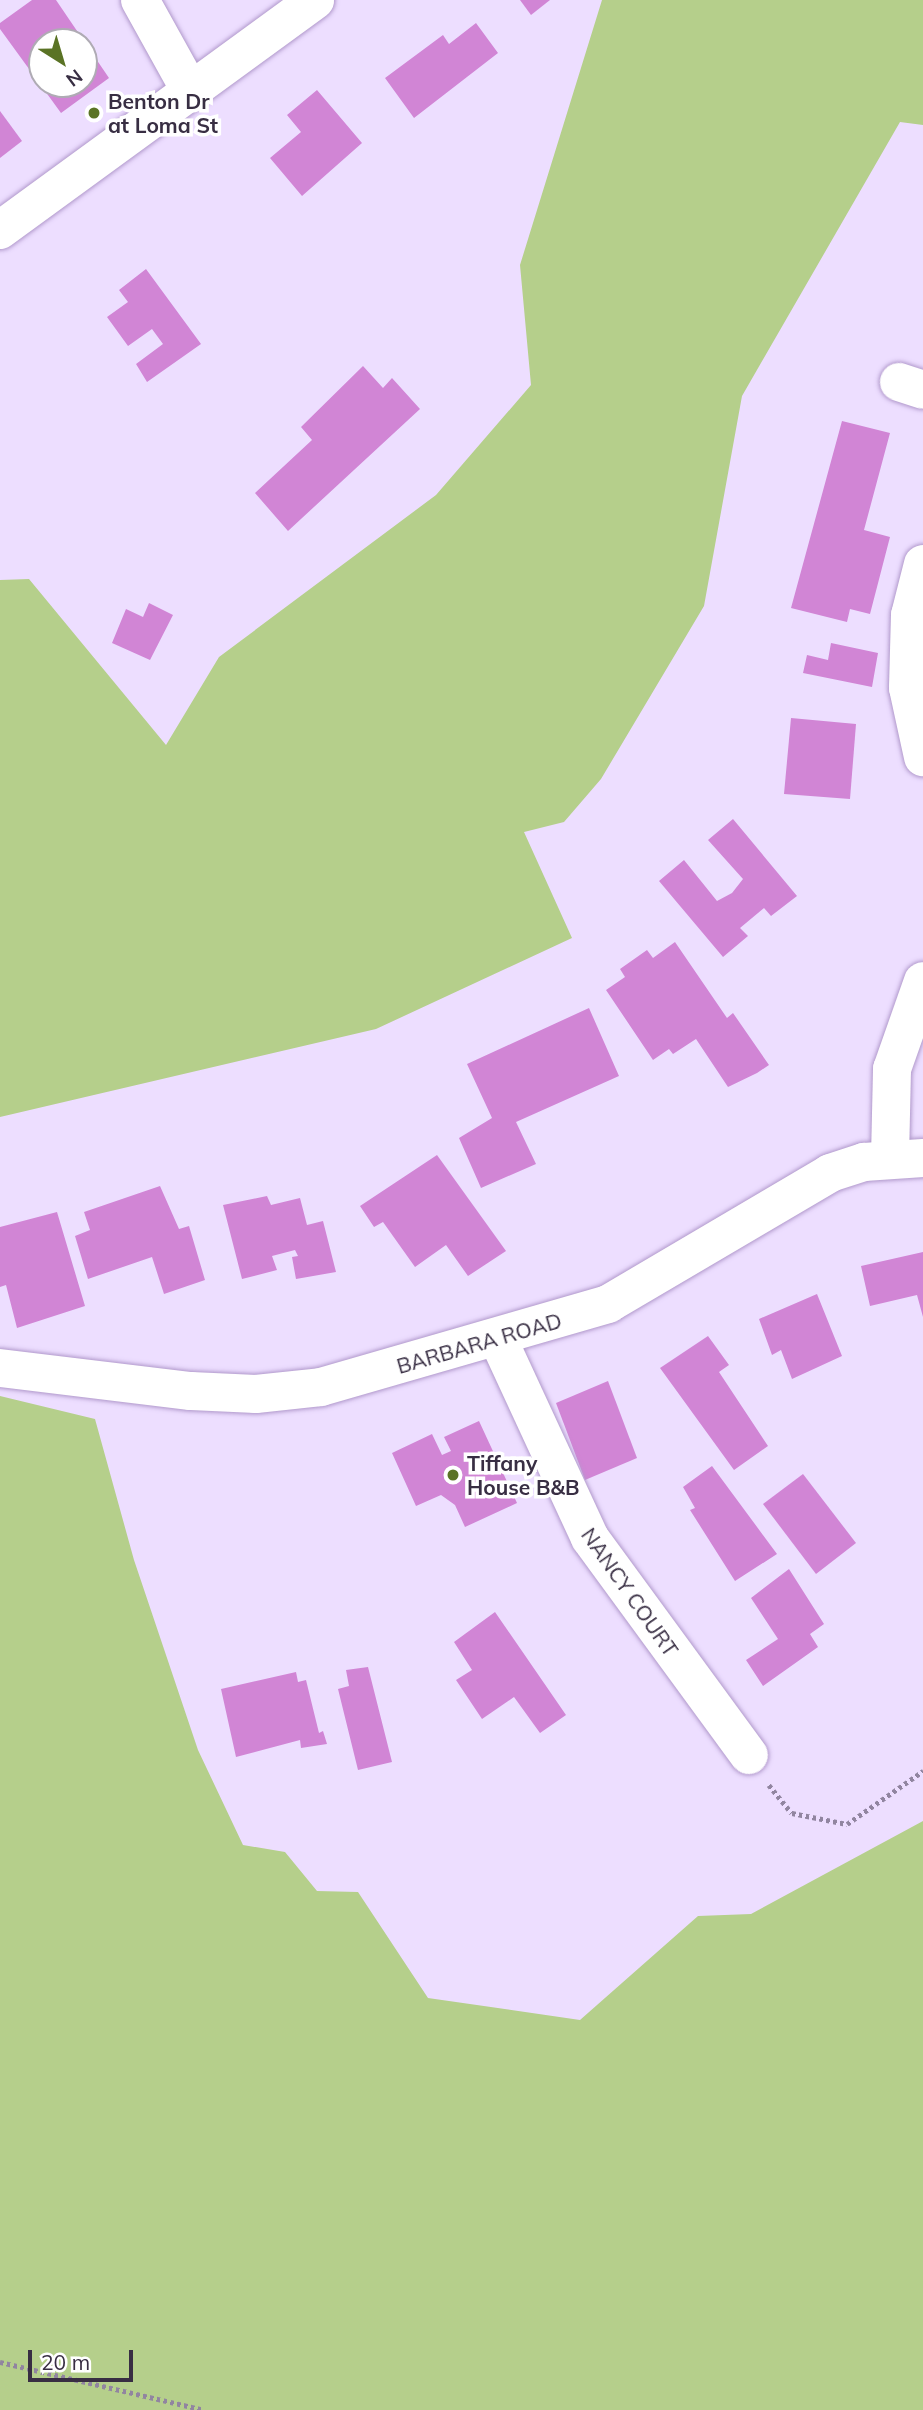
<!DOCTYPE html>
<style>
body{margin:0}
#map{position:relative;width:923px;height:2410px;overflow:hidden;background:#eddeff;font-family:Mulish,sans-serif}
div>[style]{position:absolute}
.green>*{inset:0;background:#b5cf8b}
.building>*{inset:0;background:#d185d5}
.path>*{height:4.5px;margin-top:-2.25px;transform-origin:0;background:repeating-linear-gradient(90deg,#9185a0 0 3.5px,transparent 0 7px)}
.roads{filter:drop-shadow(0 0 2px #b199cc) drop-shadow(0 0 2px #b199cc)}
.minor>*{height:38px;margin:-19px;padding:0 19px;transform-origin:19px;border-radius:19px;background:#fff}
.tertiary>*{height:38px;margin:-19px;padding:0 19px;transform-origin:19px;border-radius:19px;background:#fff}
.dots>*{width:19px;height:19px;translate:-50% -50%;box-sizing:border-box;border:4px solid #fff;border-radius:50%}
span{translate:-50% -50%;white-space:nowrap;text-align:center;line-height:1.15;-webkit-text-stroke:7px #fff;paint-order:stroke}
.poi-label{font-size:21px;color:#382e43;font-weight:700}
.left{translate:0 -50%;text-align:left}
.street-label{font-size:21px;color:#382e43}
.north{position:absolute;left:28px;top:28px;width:70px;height:70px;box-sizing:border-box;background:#fff;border:2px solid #afabb4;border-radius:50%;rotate:143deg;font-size:19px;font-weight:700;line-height:28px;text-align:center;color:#382e43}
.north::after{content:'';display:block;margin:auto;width:24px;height:32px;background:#5a7325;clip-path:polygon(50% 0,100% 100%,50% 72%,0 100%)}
.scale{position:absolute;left:28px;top:2350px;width:105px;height:32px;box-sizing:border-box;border:4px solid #382e43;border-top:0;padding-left:9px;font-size:21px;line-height:24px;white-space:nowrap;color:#382e43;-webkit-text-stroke:5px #fff;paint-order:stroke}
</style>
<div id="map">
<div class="green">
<i style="clip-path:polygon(602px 0,923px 0,923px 125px,900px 122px,742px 396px,704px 606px,601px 779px,564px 822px,524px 832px,572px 938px,376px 1029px,0 1117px,0 580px,29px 579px,166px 745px,219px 657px,436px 495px,531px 385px,520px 265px)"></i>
<i style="clip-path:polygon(0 1396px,95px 1419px,134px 1560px,198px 1750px,243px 1845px,285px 1852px,317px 1891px,358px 1892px,428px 1998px,580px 2020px,698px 1916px,751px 1914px,923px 1821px,923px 2410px,0 2410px)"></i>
</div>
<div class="building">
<i style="clip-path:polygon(evenodd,32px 0,56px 0,109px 78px,61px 113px,0 29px,0 23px,32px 0,42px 42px,84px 42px,84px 84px,42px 84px,42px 42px)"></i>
<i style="clip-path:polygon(520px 0,550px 0,531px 15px)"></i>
<i style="clip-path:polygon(476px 23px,498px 53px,414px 118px,385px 78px,443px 35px,449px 44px)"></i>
<i style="clip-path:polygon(317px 90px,362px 143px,302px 196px,270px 158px,301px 132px,287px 115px)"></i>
<i style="clip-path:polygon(0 111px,22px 141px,0 158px)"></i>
<i style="clip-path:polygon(146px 269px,201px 344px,147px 382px,136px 364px,163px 344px,152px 329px,128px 346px,107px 317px,128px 302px,119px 290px)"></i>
<i style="clip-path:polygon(363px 366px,383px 388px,392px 378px,420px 409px,288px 531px,255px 493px,312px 440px,301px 427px)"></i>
<i style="clip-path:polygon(842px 421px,890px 433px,864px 530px,890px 537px,870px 614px,850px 609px,847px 622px,791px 608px)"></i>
<i style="clip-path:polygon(149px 603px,173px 615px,150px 660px,112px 643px,126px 609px,143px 617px)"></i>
<i style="clip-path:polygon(831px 643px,878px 653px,872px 687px,803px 673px,807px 655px,828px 660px)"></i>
<i style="clip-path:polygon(791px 718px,856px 724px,850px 799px,784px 794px)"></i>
<i style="clip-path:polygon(733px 819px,797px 896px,771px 916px,764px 908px,740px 928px,748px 936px,723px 957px,659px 881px,684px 860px,717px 901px,732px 893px,743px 879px,708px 840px)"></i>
<i style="clip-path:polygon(675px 942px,727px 1018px,733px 1013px,769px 1065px,757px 1073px,728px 1087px,696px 1039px,673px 1054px,669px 1049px,653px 1060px,606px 990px,625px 977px,620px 969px,647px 950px,653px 958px)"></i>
<i style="clip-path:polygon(589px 1008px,619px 1076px,516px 1122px,536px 1164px,481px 1188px,459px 1138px,492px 1118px,467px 1064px)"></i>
<i style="clip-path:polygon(437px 1155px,506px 1251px,468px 1276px,446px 1245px,415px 1267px,383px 1222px,374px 1227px,360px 1206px)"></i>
<i style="clip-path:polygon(160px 1186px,179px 1229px,189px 1226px,205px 1280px,164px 1294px,152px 1257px,88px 1279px,75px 1236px,90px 1230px,84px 1212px)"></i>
<i style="clip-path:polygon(267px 1196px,271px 1205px,300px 1198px,307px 1225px,323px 1221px,336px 1272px,296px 1279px,292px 1257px,298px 1256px,295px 1250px,272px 1256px,277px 1270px,242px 1279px,223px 1205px)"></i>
<i style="clip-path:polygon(57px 1212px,85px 1306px,17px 1328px,6px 1285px,0 1287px,0 1227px)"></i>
<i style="clip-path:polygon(923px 1252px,923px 1317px,917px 1295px,870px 1306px,861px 1266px)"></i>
<i style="clip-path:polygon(817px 1294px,842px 1356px,792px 1379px,781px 1350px,772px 1355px,759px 1319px)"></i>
<i style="clip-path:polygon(708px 1336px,729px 1365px,719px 1372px,768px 1446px,734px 1470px,660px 1368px)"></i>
<i style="clip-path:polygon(608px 1381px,637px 1458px,585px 1480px,556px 1403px)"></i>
<i style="clip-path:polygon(479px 1421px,517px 1503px,465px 1527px,455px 1505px,441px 1495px,416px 1506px,392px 1453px,432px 1434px,442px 1455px,451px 1451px,444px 1437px)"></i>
<i style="clip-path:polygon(712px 1466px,777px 1554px,735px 1581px,690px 1510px,695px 1508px,683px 1487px)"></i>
<i style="clip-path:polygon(803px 1474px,856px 1543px,816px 1574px,763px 1504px)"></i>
<i style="clip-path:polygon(789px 1569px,824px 1624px,810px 1634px,818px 1647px,763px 1686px,746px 1660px,778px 1639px,751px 1598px)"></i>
<i style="clip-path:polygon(495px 1612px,566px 1715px,540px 1733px,514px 1697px,482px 1719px,456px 1680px,472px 1670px,454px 1642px)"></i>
<i style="clip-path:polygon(368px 1667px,392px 1762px,358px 1770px,338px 1689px,349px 1686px,346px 1670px)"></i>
<i style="clip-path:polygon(296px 1672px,298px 1682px,306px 1680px,319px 1733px,323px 1731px,327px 1744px,301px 1748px,300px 1740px,236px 1757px,221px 1689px)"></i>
</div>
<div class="path">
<i style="left:769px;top:1785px;width:36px;rotate:51deg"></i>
<i style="left:792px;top:1813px;width:56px;rotate:11.3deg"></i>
<i style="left:847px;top:1824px;width:93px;rotate:-34.9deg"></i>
<i style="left:0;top:2362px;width:210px;rotate:13.2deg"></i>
</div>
<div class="roads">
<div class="minor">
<i style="left:140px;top:0;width:105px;rotate:61deg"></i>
<i style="left:899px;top:382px;width:25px;rotate:18deg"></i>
<i style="left:923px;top:564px;width:53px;rotate:104.3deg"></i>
<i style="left:910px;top:615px;width:73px;rotate:91.6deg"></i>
<i style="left:908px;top:688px;width:71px;rotate:77.7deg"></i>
<i style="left:890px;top:1158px;width:89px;rotate:-88.7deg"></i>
<i style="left:892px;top:1069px;width:93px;rotate:-70.6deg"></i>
<i style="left:498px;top:1339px;width:219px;rotate:65.2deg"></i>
<i style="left:590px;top:1538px;width:269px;rotate:53.8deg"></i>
<i style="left:0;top:1368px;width:192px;rotate:6.9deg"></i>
<i style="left:191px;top:1391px;width:65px;rotate:2.6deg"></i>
<i style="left:256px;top:1394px;width:65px;rotate:-6.1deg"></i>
<i style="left:321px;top:1387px;width:299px;rotate:-16.1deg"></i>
<i style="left:608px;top:1304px;width:258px;rotate:-30.5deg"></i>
<i style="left:830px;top:1173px;width:36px;rotate:-18deg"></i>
<i style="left:864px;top:1162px;width:59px;rotate:-3.9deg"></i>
</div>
<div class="tertiary">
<i style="left:0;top:230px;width:390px;rotate:-36.1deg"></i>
</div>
</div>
<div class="dots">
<i style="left:94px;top:113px;background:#5a7325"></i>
<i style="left:453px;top:1475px;background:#5a7325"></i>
</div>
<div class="poi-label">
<span class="left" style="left:108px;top:113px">Benton Dr<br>at Loma St</span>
<span class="left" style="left:467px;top:1475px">Tiffany<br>House B&amp;B</span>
</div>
<div class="street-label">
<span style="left:479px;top:1343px;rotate:-16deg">BARBARA ROAD</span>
<span style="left:630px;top:1592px;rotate:55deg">NANCY COURT</span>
</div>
<div class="north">N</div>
<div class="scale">20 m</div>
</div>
